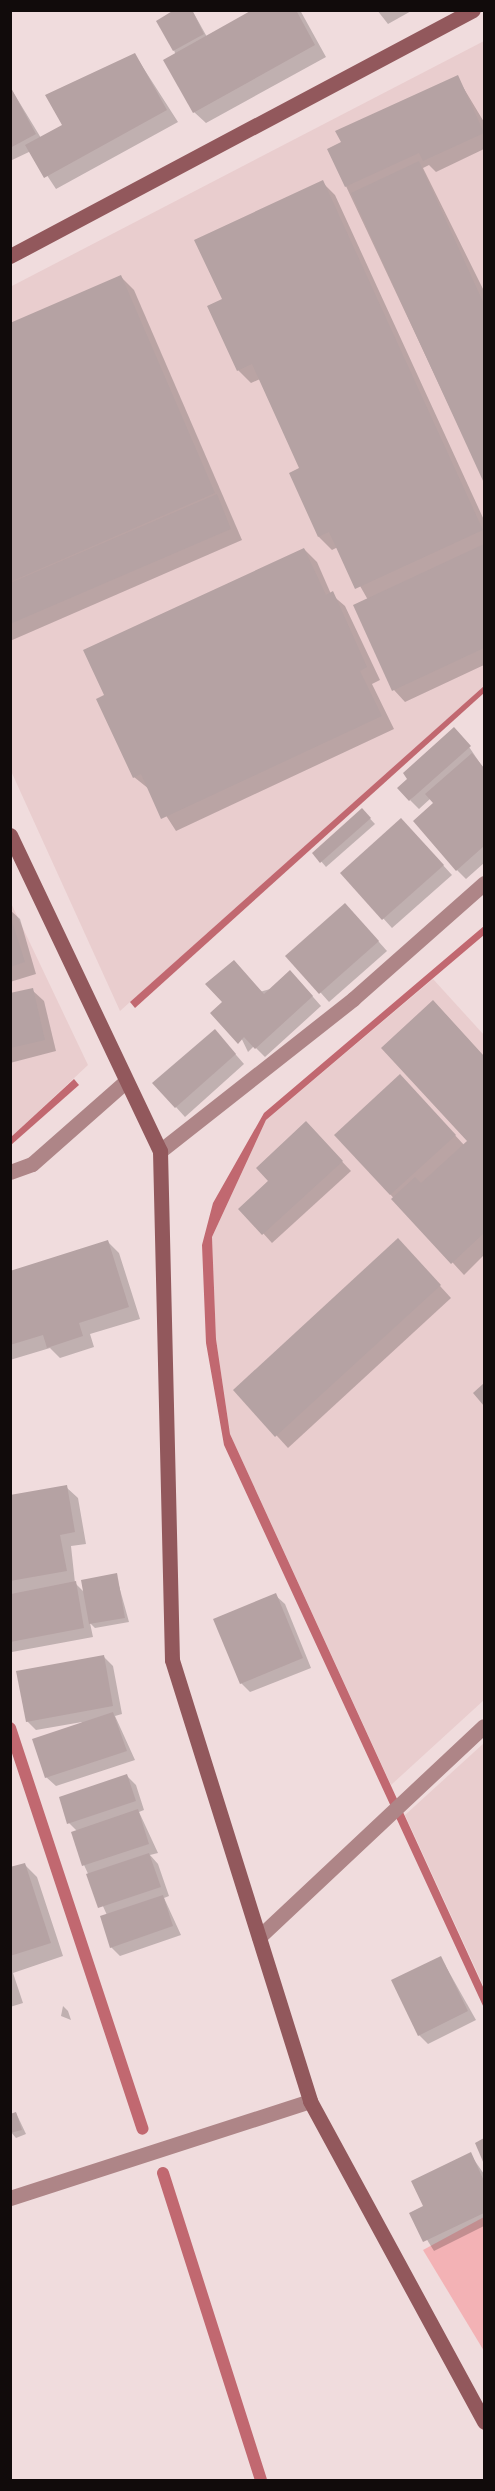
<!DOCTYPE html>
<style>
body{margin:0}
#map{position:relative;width:495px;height:2491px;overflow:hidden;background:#f0dcdd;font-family:"Source Serif 4",serif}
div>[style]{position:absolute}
.built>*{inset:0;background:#e9cdce}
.green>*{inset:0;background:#f3b2b5}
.water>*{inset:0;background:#c16870}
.shadow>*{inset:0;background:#0003}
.stream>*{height:12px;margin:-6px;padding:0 6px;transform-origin:6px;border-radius:6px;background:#c16870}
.building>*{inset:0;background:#b5a2a3}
.street>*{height:15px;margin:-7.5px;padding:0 7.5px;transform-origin:7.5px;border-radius:7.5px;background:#ae8587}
.secondary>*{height:15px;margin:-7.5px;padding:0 7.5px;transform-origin:7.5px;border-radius:7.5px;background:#92585c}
span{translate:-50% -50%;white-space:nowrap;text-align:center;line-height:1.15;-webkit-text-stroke:4.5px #fde9ea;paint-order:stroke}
.frame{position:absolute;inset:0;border:12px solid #110b0b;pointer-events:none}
</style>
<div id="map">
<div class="built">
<i style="clip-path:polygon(484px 41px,484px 686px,120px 1011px,11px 771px,10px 287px)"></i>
<i style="clip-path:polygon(10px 901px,88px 1065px,11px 1137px,10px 1137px)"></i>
<i style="clip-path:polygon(433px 979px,484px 1035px,484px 1700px,391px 1785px,230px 1434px,216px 1339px,212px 1237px,266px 1120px)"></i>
<i style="clip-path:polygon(484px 1743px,484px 1987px,405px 1815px)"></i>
</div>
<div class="green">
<i style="clip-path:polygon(484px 2217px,484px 2351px,423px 2250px)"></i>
</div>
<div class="water">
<i style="clip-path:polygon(484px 686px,484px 693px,135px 1008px,130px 1002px)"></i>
<i style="clip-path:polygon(484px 926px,484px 935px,266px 1120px,212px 1237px,216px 1339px,230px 1434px,484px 1989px,484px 2008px,224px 1445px,206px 1343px,202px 1245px,213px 1203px,264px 1113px)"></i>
<i style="clip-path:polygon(74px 1079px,79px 1085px,11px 1145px,11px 1137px)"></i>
</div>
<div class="shadow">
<i style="clip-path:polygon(178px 10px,192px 10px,207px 37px,255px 10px,300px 10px,326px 57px,206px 123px,194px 112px,174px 50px)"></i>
<i style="clip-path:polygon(377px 10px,413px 10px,388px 24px)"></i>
<i style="clip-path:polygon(135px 55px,178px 122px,56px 189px,31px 151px,10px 161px,10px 87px,41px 138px,64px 126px,47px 96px)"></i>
<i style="clip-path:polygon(457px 77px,484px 122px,484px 149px,436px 172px,429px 165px,423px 168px,484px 291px,484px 480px,329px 150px)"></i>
<i style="clip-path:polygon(322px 182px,335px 195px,484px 520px,484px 665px,405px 702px,394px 690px,368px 600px,338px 547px,332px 550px,319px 537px,291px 474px,301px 469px,260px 379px,251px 383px,238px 370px,224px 300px)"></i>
<i style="clip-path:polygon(121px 277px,134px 290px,242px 540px,10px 641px,10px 325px)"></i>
<i style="clip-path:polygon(304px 549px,317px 562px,331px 594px,345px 606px,380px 680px,372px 684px,394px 729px,176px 831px,149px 789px,134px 777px)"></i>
<i style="clip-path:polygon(463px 738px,484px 769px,484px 863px,466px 879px,457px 870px,435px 803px,431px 798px,419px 809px,410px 800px)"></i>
<i style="clip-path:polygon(362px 810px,375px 824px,326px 867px,314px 853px)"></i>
<i style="clip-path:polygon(410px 829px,452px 875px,392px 928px,342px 873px)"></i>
<i style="clip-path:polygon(10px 910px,20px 919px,36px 974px,10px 982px)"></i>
<i style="clip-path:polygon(354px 914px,387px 951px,329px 1002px,288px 956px)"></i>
<i style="clip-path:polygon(299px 981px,321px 1006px,265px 1057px,254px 1046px,248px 1052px,224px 1002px)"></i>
<i style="clip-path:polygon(32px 990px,44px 1001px,56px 1051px,10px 1063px,10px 995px)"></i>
<i style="clip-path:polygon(445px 1014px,484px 1057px,484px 1255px,464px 1275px,336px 1135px,409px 1085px,464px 1145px,469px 1141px)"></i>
<i style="clip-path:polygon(223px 1040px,244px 1064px,185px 1117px,155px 1084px)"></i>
<i style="clip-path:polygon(315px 1133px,351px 1171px,272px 1243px,241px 1209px)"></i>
<i style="clip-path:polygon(107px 1241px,119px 1253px,140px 1319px,90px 1334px,94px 1347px,60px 1358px,50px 1348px,10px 1360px,10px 1273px)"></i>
<i style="clip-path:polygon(409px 1252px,451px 1298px,288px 1448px,235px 1390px)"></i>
<i style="clip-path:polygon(66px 1487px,78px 1498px,86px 1544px,71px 1546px,75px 1583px,85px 1593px,116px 1575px,129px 1622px,95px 1628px,90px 1623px,93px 1637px,12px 1652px,10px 1497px)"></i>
<i style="clip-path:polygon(275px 1595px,285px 1604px,311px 1668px,250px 1692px,241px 1683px)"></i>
<i style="clip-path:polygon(104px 1657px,113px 1666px,122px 1714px,115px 1716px,135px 1760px,56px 1786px,46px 1777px,82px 1722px,36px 1730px,27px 1721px)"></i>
<i style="clip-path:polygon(127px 1776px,136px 1785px,144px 1810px,139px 1812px,158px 1853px,150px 1855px,158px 1864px,169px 1896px,164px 1898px,181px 1935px,120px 1956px,111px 1947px,107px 1915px,84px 1865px,77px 1831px,69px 1823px)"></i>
<i style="clip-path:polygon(24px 1864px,37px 1877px,63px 1956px,13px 1973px,23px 2003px,10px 2007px,10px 1868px)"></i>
<i style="clip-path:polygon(441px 1958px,476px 2020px,428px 2044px,419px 2035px)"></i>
<i style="clip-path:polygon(63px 2006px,68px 2011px,71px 2020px,61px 2016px)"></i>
<i style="clip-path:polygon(16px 2113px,26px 2134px,16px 2138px,10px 2131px)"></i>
<i style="clip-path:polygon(470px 2154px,484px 2174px,484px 2226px,434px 2251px,411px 2214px,425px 2207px)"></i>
</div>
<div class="stream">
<i style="left:10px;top:1728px;width:422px;rotate:71.7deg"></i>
<i style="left:163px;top:2173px;width:322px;rotate:72.3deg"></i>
</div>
<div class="building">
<i style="clip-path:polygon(174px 10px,192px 10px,204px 34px,173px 51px,156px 21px)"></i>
<i style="clip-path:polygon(252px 10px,296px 10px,315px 45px,193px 113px,163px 60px)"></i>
<i style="clip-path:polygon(135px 53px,167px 110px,44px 178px,25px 145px,62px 125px,45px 95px)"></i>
<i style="clip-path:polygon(458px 75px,484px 133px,423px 161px,419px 153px,345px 187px,327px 149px,341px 142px,335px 131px)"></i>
<i style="clip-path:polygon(10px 86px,36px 134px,10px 148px)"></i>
<i style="clip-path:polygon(419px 161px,484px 304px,484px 483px,351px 193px)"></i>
<i style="clip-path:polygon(323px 180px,483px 530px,355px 589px,329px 532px,318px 537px,289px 473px,299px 468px,252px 364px,237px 371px,207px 306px,222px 299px,194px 240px)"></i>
<i style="clip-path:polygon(121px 275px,215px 493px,10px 582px,10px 323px)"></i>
<i style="clip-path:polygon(217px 494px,231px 529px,10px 624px,10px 583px)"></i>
<i style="clip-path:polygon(484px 544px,484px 648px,392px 691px,353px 605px)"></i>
<i style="clip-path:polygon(304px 548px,326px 595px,333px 591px,367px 667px,360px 671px,382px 716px,161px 819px,141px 774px,133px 778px,96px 699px,104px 695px,83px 650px)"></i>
<i style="clip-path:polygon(454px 727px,471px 746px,409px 801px,397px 788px,407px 779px,403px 773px)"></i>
<i style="clip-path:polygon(472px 753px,484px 768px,484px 846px,456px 871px,413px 821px,433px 803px,425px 794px)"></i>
<i style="clip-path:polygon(362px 808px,371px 818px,320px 863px,312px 853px)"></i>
<i style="clip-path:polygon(401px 818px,444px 865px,382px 920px,340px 873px)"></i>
<i style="clip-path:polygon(345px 903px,379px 941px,319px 994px,285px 956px)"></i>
<i style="clip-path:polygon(10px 915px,25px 962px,10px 967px)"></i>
<i style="clip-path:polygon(234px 960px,264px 994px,290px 970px,313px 996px,255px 1049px,244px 1037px,238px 1044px,210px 1013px,222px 1002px,205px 984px)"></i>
<i style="clip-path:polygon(33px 988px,45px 1040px,10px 1048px,10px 993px)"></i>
<i style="clip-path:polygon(433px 1000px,484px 1056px,484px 1233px,451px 1264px,391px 1199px,415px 1177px,421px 1183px,467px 1141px,381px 1048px)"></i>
<i style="clip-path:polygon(215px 1029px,236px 1054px,175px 1108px,152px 1083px)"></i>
<i style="clip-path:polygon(400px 1074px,456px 1135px,390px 1195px,334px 1135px)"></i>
<i style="clip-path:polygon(306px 1121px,343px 1161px,262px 1235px,238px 1209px,268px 1181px,256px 1168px)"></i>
<i style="clip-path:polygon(398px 1238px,441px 1285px,275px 1437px,233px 1390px)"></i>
<i style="clip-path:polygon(108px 1240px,129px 1307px,79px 1323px,83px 1336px,47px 1348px,43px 1335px,10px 1345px,10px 1271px)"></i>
<i style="clip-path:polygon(484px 1383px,484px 1406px,473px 1393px)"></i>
<i style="clip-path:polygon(67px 1485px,75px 1532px,60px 1535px,67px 1571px,10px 1581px,10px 1495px)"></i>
<i style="clip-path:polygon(117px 1573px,125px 1618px,89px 1624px,81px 1580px)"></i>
<i style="clip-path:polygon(76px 1581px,84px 1628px,10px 1642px,11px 1594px)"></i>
<i style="clip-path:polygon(276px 1593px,303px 1658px,240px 1684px,213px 1619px)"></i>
<i style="clip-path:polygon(104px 1655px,113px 1706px,26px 1722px,16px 1671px)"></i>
<i style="clip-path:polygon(113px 1712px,127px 1751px,45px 1778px,32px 1739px)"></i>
<i style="clip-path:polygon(127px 1774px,136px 1801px,67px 1824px,59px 1797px)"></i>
<i style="clip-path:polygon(138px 1809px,149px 1844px,82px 1866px,71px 1832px)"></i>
<i style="clip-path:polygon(149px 1853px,161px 1887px,98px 1908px,86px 1874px)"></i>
<i style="clip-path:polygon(25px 1863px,51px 1943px,10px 1956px,10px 1867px)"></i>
<i style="clip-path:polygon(163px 1895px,173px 1926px,110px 1948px,100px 1916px)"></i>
<i style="clip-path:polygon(441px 1956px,468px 2011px,418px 2036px,391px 1980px)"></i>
<i style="clip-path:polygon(16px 2112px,22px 2130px,10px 2133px,10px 2114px)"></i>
<i style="clip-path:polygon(484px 2138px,484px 2164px,475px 2143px)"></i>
<i style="clip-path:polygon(471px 2152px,484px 2181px,484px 2213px,423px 2242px,409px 2213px,423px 2206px,411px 2181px)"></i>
</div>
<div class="street">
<i style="left:160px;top:1151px;width:246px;rotate:-38.2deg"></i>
<i style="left:353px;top:999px;width:175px;rotate:-41.5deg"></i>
<i style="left:10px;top:1172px;width:23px;rotate:-20deg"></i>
<i style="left:32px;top:1164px;width:123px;rotate:-41.4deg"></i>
<i style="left:259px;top:1937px;width:308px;rotate:-43.2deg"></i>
<i style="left:10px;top:2198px;width:315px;rotate:-17.9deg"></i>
</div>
<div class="secondary">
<i style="left:10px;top:256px;width:524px;rotate:-27.98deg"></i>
<i style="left:10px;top:835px;width:350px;rotate:64.6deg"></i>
<i style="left:160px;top:1151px;width:509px;rotate:88.65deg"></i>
<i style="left:172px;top:1660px;width:462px;rotate:72.6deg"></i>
<i style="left:310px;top:2101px;width:365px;rotate:61.5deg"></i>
</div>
<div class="frame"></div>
</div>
